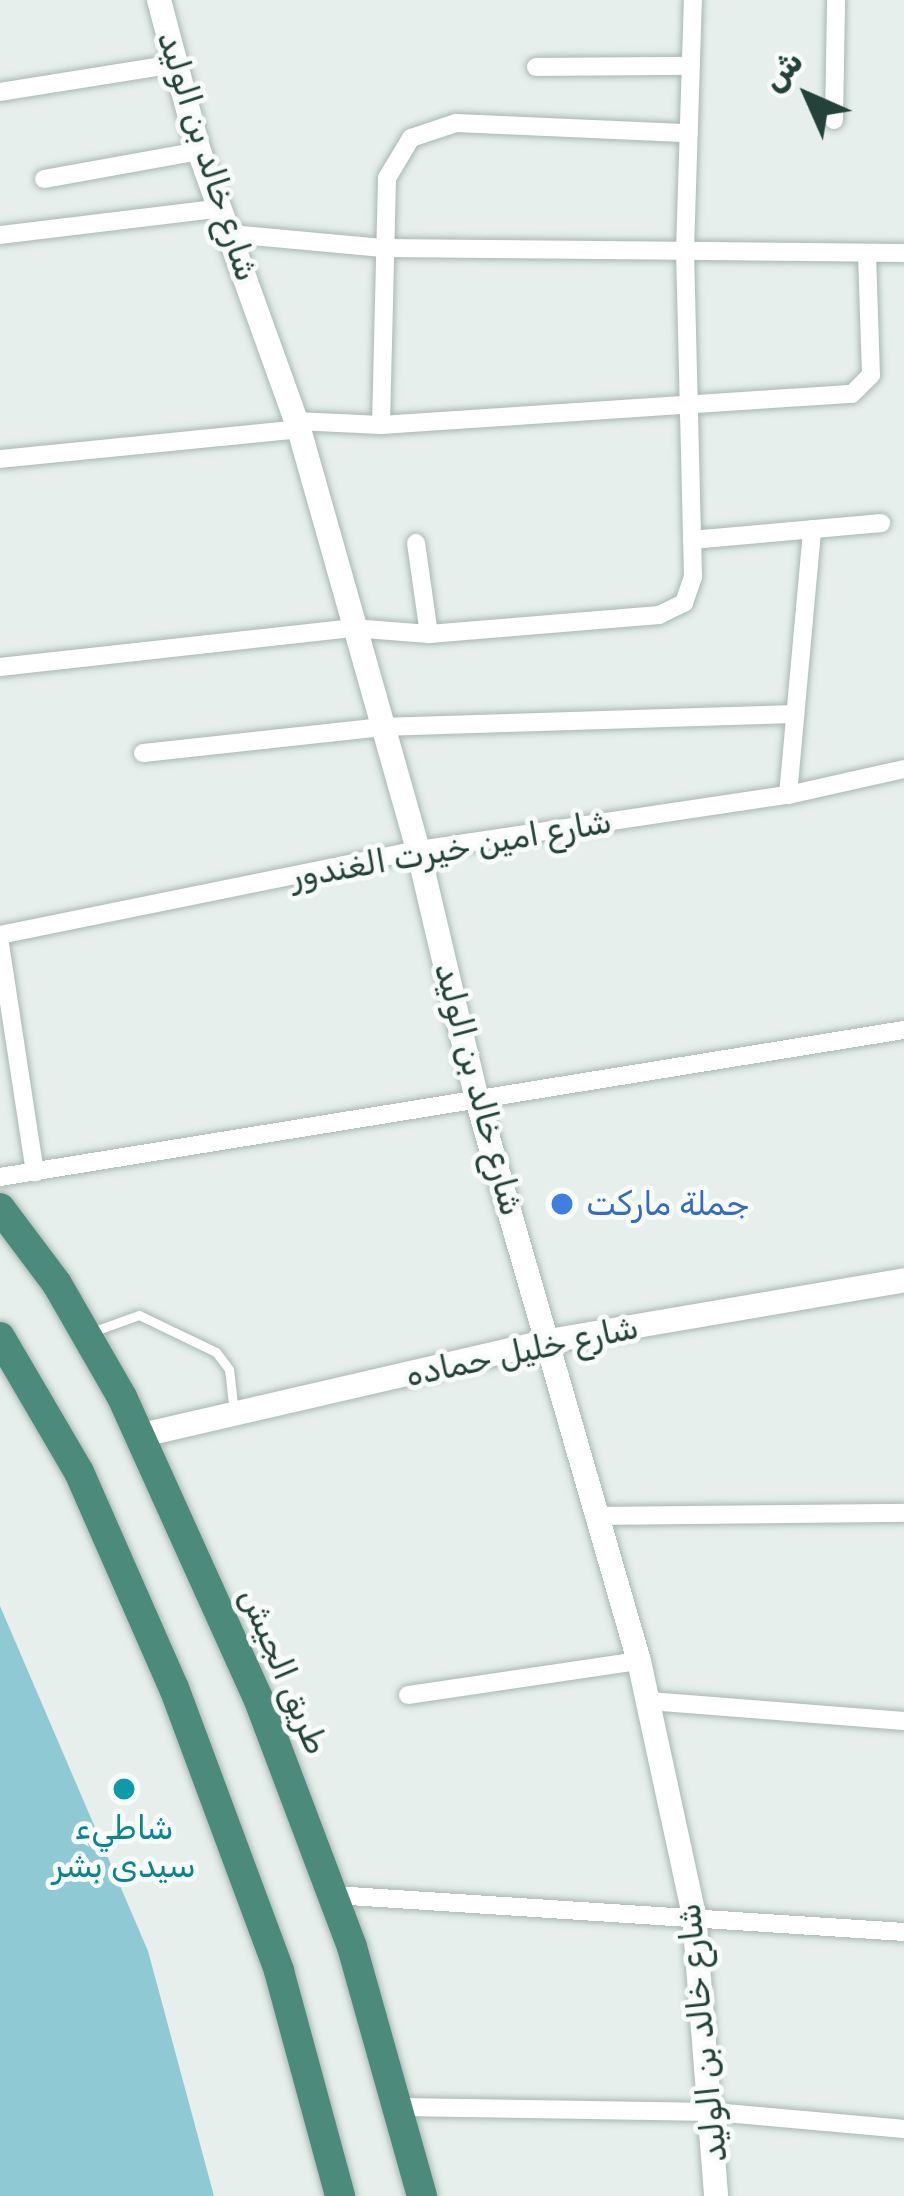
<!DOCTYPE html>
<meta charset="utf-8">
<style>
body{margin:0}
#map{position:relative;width:904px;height:2196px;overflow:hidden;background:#e6efeb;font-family:Rubik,Cairo,sans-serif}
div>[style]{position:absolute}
.water>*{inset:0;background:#8ec9d4}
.roads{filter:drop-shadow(0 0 3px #a8b8b2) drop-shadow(0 0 3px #a8b8b2)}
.service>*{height:9px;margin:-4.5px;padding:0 4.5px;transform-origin:4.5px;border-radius:4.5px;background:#fff}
.minor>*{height:18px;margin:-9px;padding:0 9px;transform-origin:9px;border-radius:9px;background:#fff}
.tertiary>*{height:24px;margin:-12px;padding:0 12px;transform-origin:12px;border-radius:12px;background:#fff}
.trunk>*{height:30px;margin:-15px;padding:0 15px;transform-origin:15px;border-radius:15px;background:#4c8a7c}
.dots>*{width:33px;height:33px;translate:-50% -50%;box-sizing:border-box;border:6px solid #f7fbf9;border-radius:50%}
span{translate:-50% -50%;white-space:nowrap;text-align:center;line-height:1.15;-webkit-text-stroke:10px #f7fbf9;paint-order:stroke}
.street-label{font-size:33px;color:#24423a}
.shop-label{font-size:33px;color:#366cbe}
.left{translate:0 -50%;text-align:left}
.culture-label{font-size:33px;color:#0d838f}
.north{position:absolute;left:748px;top:36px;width:120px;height:120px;-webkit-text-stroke:9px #f7fbf9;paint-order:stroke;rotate:315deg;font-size:33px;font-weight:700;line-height:48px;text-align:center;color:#24423a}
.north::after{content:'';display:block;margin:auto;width:42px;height:54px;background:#24423a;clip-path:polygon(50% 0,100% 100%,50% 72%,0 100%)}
</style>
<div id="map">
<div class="water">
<i style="clip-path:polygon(0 1606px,148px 1951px,214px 2196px,0 2196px)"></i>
</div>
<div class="roads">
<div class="service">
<i style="left:89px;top:1333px;width:53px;rotate:-19.8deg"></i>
<i style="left:139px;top:1315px;width:85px;rotate:25.7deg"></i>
<i style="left:216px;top:1352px;width:21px;rotate:53deg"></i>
<i style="left:229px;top:1369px;width:43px;rotate:83.4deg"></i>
</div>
<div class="minor">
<i style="left:536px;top:67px;width:155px;rotate:-0.4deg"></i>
<i style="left:0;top:92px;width:176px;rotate:-9.1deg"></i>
<i style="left:834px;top:120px;width:120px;rotate:-89deg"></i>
<i style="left:44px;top:179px;width:158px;rotate:-10.2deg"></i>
<i style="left:231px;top:234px;width:152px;rotate:5.3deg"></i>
<i style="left:382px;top:248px;width:522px;rotate:0.55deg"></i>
<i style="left:0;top:235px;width:224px;rotate:-6.9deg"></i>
<i style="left:296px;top:421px;width:85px;rotate:2.7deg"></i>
<i style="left:381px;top:425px;width:472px;rotate:-3.8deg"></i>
<i style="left:852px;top:394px;width:27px;rotate:-45deg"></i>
<i style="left:871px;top:375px;width:122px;rotate:-91.9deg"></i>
<i style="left:381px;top:425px;width:247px;rotate:-88.6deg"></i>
<i style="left:387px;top:178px;width:47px;rotate:-59deg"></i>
<i style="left:411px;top:138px;width:47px;rotate:-18.4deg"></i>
<i style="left:456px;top:123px;width:233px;rotate:2.5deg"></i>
<i style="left:0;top:459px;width:301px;rotate:-5.7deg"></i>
<i style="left:692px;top:540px;width:190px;rotate:-5.1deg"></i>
<i style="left:416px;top:543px;width:92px;rotate:81.9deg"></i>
<i style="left:0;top:667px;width:354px;rotate:-6.3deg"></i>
<i style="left:352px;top:628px;width:77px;rotate:4.5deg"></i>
<i style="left:429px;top:634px;width:231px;rotate:-4.7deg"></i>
<i style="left:659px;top:615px;width:28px;rotate:-26deg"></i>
<i style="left:684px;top:603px;width:28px;rotate:-71deg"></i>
<i style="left:693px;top:577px;width:326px;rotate:-91.4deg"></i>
<i style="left:685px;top:251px;width:251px;rotate:-88.2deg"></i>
<i style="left:143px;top:753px;width:239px;rotate:-6.2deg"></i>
<i style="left:381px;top:727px;width:413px;rotate:-1.8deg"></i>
<i style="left:788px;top:795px;width:267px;rotate:-84.8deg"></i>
<i style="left:0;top:935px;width:427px;rotate:-11.5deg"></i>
<i style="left:418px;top:850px;width:374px;rotate:-8.5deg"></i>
<i style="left:788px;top:795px;width:119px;rotate:-12.6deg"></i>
<i style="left:0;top:944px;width:231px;rotate:81.3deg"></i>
<i style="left:0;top:1177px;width:916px;rotate:-9.24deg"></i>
<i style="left:600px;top:1516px;width:304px;rotate:-0.6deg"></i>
<i style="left:408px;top:1695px;width:233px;rotate:-8.4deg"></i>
<i style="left:649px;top:1701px;width:256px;rotate:4.5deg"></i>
<i style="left:334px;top:1895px;width:571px;rotate:3.71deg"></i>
<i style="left:401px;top:2107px;width:313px;rotate:0.9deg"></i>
<i style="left:714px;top:2112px;width:191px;rotate:5.1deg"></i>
</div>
<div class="tertiary">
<i style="left:159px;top:0;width:156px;rotate:75.2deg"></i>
<i style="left:199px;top:151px;width:295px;rotate:70.2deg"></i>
<i style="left:299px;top:429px;width:437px;rotate:74.2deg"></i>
<i style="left:418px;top:850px;width:253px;rotate:76.7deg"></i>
<i style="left:476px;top:1096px;width:588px;rotate:73.91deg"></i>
<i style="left:639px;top:1661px;width:260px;rotate:77.8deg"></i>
<i style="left:694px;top:1915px;width:282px;rotate:85.5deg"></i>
<i style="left:142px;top:1435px;width:418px;rotate:-13deg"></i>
<i style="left:549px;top:1341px;width:360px;rotate:-9.7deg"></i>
</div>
<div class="trunk">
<i style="left:0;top:1208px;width:95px;rotate:53.1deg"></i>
<i style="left:57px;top:1284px;width:130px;rotate:60.1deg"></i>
<i style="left:122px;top:1397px;width:330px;rotate:65.7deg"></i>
<i style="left:258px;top:1698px;width:266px;rotate:69.3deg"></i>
<i style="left:352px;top:1947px;width:259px;rotate:74.3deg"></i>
<i style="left:0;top:1337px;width:156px;rotate:59.7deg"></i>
<i style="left:79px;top:1472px;width:236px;rotate:66.3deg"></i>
<i style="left:174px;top:1688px;width:302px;rotate:69.6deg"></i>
<i style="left:279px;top:1971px;width:233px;rotate:74.8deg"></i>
</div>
</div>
<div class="dots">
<i style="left:562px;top:1204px;background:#3f7fe0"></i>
<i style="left:124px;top:1789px;background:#0f9aa8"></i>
</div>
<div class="street-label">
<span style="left:208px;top:156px;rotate:72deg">شارع خالد بن الوليد</span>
<span style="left:451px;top:849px;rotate:-10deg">شارع امين خيرت الغندور</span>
<span style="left:479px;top:1089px;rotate:75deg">شارع خالد بن الوليد</span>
<span style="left:522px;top:1351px;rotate:-12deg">شارع خليل حماده</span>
<span style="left:284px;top:1671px;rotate:67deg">طريق الجيش</span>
<span style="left:702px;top:2033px;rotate:-96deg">شارع خالد بن الوليد</span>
</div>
<div class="shop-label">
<span class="left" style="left:586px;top:1204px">جملة ماركت</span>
</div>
<div class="culture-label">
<span style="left:124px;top:1847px">شاطيء<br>سيدى بشر</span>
</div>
<div class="north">ش</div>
</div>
